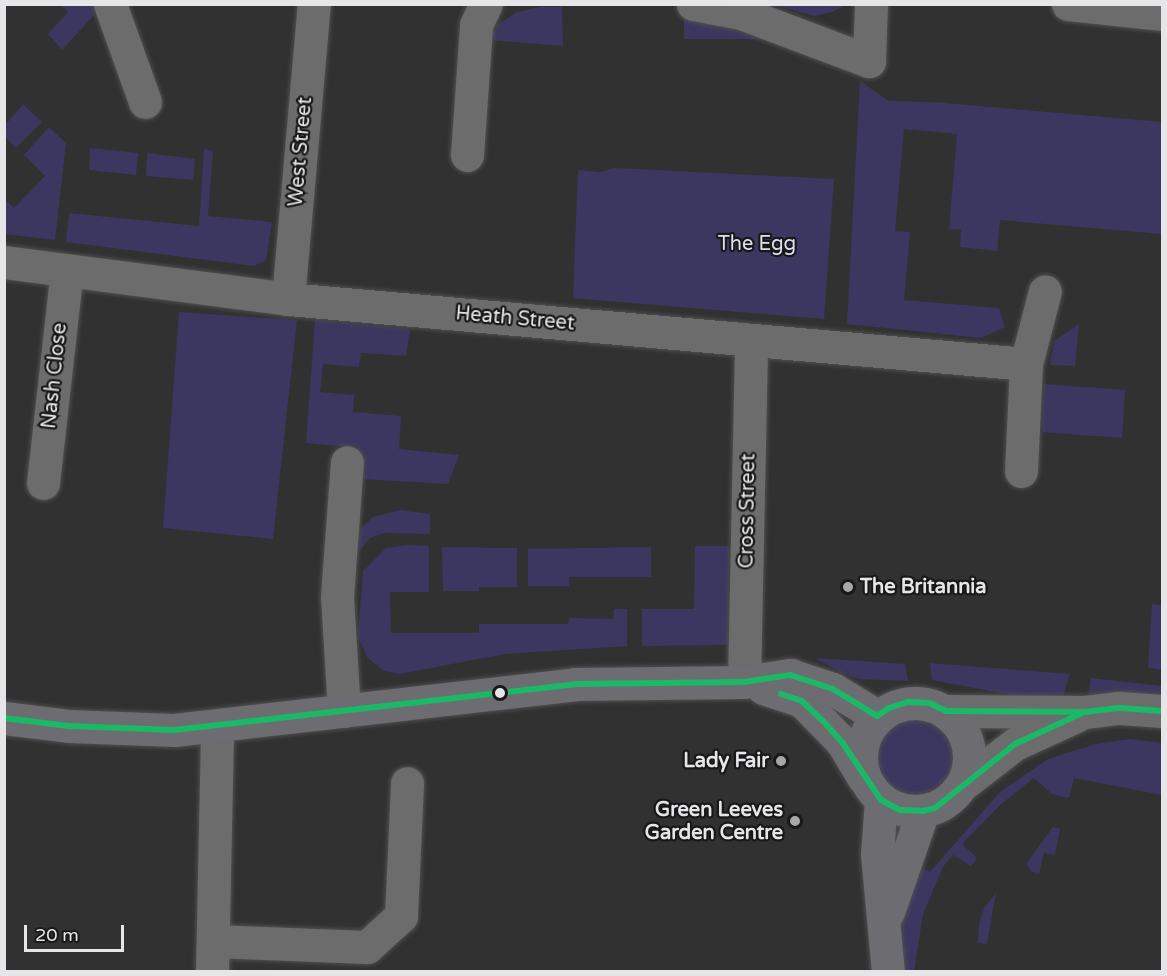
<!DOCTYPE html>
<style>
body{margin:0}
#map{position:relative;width:1167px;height:976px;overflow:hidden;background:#313131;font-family:"Varela Round",sans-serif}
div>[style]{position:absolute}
.green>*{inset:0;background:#3b3760}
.round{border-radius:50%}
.roads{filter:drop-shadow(0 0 2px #4f4f4f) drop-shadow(0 0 2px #4f4f4f)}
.minor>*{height:33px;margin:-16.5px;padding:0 16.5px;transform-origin:16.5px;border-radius:16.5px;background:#6c6c6c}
.major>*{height:33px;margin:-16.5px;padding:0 16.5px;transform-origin:16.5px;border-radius:16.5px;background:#6c6c71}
.major>.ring{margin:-16.5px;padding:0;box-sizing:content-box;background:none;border:33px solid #6c6c71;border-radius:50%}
.bus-1>*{height:6px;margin:-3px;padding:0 3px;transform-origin:3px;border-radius:3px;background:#1ab867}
.dots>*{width:16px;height:16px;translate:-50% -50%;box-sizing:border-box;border:3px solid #181819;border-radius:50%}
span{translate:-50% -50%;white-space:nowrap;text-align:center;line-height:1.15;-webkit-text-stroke:4.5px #181819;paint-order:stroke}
.street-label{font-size:20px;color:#e6e6e8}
.park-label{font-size:20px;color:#dedef1}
.poi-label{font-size:20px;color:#e6e6e8;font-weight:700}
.left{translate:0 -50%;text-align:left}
.right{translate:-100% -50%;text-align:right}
.frame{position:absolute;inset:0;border:6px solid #e6e6e8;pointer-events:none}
.scale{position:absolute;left:24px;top:925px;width:100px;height:27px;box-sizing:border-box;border:3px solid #e6e6e8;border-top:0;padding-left:8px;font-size:18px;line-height:21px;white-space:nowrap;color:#e6e6e8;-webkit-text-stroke:4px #181819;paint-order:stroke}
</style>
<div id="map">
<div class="green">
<i style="clip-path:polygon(61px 5px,93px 5px,95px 14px,62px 50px,48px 34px,68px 12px)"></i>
<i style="clip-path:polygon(774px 5px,846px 5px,832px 12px,814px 16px)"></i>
<i style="clip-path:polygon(540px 7px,562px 7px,563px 46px,488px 40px,498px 24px,517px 12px)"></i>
<i style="clip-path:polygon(684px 18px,732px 26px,771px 39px,684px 39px)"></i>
<i style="clip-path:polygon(860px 81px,889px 101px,933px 102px,1162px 122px,1162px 234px,1000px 220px,997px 251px,960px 247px,961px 230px,949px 229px,957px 134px,904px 129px,895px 231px,910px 232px,904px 300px,999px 308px,1005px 327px,981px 338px,847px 324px)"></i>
<i style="clip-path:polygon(23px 104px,42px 122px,16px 148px,5px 137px,5px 125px)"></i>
<i style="clip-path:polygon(49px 127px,66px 143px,55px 240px,5px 234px,5px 199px,14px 208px,45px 176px,24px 155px)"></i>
<i style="clip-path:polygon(90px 148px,138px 153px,136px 175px,89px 170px)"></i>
<i style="clip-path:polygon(204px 149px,213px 151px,208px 216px,272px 222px,266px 260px,254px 266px,66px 242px,69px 213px,199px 226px)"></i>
<i style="clip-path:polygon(147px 153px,195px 159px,193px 180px,146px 176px)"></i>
<i style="clip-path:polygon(615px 168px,834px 179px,824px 319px,573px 298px,578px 170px,600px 172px)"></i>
<i style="clip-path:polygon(179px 312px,297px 320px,273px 539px,163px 528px)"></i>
<i style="clip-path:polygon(315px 320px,410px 329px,406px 356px,361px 353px,359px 367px,323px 364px,320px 392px,354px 395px,353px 412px,401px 416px,399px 449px,459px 455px,448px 484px,362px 479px,357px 466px,356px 448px,306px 443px)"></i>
<i style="clip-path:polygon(1079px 324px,1075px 366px,1050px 365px,1054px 341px)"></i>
<i style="clip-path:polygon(1044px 384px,1125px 390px,1122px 438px,1042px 432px)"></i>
<i style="clip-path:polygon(400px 510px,430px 514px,430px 534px,384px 533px,370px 538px,360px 550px,358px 538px,362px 527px,373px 517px)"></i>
<i style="clip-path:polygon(408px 545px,429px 546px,429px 592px,390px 592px,391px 633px,479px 633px,479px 624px,568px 624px,569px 618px,613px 619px,614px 609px,627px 609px,627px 646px,505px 654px,399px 674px,384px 671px,367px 657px,358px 636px,363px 571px,386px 548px)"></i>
<i style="clip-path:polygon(695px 546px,729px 546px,728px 645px,642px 646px,642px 609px,694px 609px)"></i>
<i style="clip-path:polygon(442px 547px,517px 548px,517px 587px,479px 587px,479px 591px,443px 591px)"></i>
<i style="clip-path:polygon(651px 547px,651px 577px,569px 577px,569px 586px,528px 586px,528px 549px)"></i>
<i style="clip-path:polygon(1152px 604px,1162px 605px,1162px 670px,1148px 668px)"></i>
<i style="clip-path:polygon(815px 658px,905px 664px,908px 681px,859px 679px,840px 672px)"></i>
<i style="clip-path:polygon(930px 663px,1070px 674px,1063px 697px,1017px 696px,932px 680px)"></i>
<i style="clip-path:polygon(1091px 678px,1162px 686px,1162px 696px,1088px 694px)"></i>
<i class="round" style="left:873px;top:713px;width:84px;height:84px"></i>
<i style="clip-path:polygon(1130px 739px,1162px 743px,1162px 795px,1074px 778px,1069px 798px,1052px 794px,1034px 778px,1000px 805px,962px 844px,977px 858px,971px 866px,953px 855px,943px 867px,923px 914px,914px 971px,897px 972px,898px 932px,905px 909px,923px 868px,930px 872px,1000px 792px,1048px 759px,1096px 744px)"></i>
<i style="clip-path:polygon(1053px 827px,1060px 829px,1055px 855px,1044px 853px,1039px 874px,1031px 871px,1026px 864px)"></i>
<i style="clip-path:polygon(996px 893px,987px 944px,978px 943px,979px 924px,984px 908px)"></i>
</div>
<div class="roads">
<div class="minor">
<i style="left:110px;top:4px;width:104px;rotate:70.3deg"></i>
<i style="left:693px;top:4px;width:49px;rotate:10.6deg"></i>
<i style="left:741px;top:13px;width:137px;rotate:20.6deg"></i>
<i style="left:869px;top:61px;width:57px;rotate:-88deg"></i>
<i style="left:1068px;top:4px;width:95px;rotate:6.1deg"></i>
<i style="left:467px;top:155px;width:130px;rotate:-86deg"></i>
<i style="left:476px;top:25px;width:23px;rotate:-65deg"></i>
<i style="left:4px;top:262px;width:286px;rotate:7.4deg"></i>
<i style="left:288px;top:299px;width:741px;rotate:5.03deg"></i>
<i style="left:288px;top:299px;width:296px;rotate:-85deg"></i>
<i style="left:1021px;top:471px;width:107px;rotate:-87.3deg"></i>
<i style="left:1026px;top:364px;width:75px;rotate:-75.4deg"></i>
<i style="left:43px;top:483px;width:214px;rotate:-83.6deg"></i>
<i style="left:744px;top:682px;width:341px;rotate:-88.8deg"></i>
<i style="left:344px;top:711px;width:114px;rotate:-93.5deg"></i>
<i style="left:337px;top:597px;width:135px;rotate:-85.8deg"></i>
<i style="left:946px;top:711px;width:139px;rotate:0.4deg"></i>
<i style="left:1085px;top:712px;width:35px;rotate:-7deg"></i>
<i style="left:1120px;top:708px;width:42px;rotate:4.1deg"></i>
<i style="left:963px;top:784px;width:66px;rotate:-37.6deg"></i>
<i style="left:1015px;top:744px;width:69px;rotate:-24.7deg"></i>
<i style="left:213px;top:941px;width:154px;rotate:2.2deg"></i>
<i style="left:367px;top:947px;width:46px;rotate:-42.4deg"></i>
<i style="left:401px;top:916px;width:133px;rotate:-87.4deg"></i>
<i style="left:212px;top:972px;width:246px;rotate:-88.8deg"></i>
</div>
<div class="major">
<i style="left:763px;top:688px;width:41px;rotate:18.4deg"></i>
<i style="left:802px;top:701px;width:57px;rotate:45.7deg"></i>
<i style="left:842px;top:742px;width:41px;rotate:59deg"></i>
<i class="ring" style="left:861px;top:703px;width:75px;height:75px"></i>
<i style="left:4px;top:718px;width:65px;rotate:7deg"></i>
<i style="left:69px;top:726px;width:105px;rotate:2.2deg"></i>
<i style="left:174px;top:730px;width:404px;rotate:-6.5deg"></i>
<i style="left:575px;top:684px;width:169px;rotate:-0.7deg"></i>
<i style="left:744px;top:682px;width:47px;rotate:-8.7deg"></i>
<i style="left:790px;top:675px;width:45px;rotate:18deg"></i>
<i style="left:833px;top:689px;width:52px;rotate:31.5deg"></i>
<i style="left:881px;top:800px;width:54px;rotate:94.2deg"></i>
<i style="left:877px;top:854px;width:119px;rotate:84.7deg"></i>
<i style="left:888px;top:912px;width:107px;rotate:-70.9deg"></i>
</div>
</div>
<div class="bus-1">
<i style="left:781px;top:694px;width:22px;rotate:18deg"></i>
<i style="left:802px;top:701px;width:29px;rotate:44deg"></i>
<i style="left:823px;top:721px;width:28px;rotate:48deg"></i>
<i style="left:842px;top:742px;width:70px;rotate:56.1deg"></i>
<i style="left:881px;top:800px;width:21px;rotate:28deg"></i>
<i style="left:900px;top:810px;width:23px;rotate:2deg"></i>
<i style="left:923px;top:811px;width:12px;rotate:-14deg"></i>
<i style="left:935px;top:808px;width:102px;rotate:-38.7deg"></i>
<i style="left:1015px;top:744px;width:74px;rotate:-24.8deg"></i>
<i style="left:4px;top:718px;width:65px;rotate:7deg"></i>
<i style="left:69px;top:726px;width:105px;rotate:2.2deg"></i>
<i style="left:174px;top:730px;width:404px;rotate:-6.5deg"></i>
<i style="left:575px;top:684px;width:169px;rotate:-0.7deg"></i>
<i style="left:744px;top:682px;width:47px;rotate:-8.7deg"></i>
<i style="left:790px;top:675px;width:45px;rotate:18deg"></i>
<i style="left:833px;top:689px;width:52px;rotate:31.5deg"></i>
<i style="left:877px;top:716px;width:14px;rotate:-34deg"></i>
<i style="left:889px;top:708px;width:20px;rotate:-18deg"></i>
<i style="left:908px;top:702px;width:21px;rotate:3deg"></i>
<i style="left:929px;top:703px;width:19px;rotate:25deg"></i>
<i style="left:946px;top:711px;width:139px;rotate:0.4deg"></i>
<i style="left:1085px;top:712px;width:35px;rotate:-7deg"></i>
<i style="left:1120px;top:708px;width:42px;rotate:4.1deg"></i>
</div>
<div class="dots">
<i style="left:848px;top:587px;background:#a7a7a8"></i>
<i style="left:500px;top:693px;background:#e6e6e8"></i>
<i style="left:781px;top:761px;background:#a7a7a8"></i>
<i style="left:795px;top:821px;background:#a7a7a8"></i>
</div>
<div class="street-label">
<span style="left:301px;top:152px;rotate:-85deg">West Street</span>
<span style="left:515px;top:319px;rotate:5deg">Heath Street</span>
<span style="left:55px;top:376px;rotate:-84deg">Nash Close</span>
<span style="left:748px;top:511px;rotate:-89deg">Cross Street</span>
</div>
<div class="park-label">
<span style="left:757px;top:244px">The Egg</span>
</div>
<div class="poi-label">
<span class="left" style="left:860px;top:587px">The Britannia</span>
<span class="right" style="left:769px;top:761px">Lady Fair</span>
<span class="right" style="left:783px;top:822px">Green Leeves<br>Garden Centre</span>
</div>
<div class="frame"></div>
<div class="scale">20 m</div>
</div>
